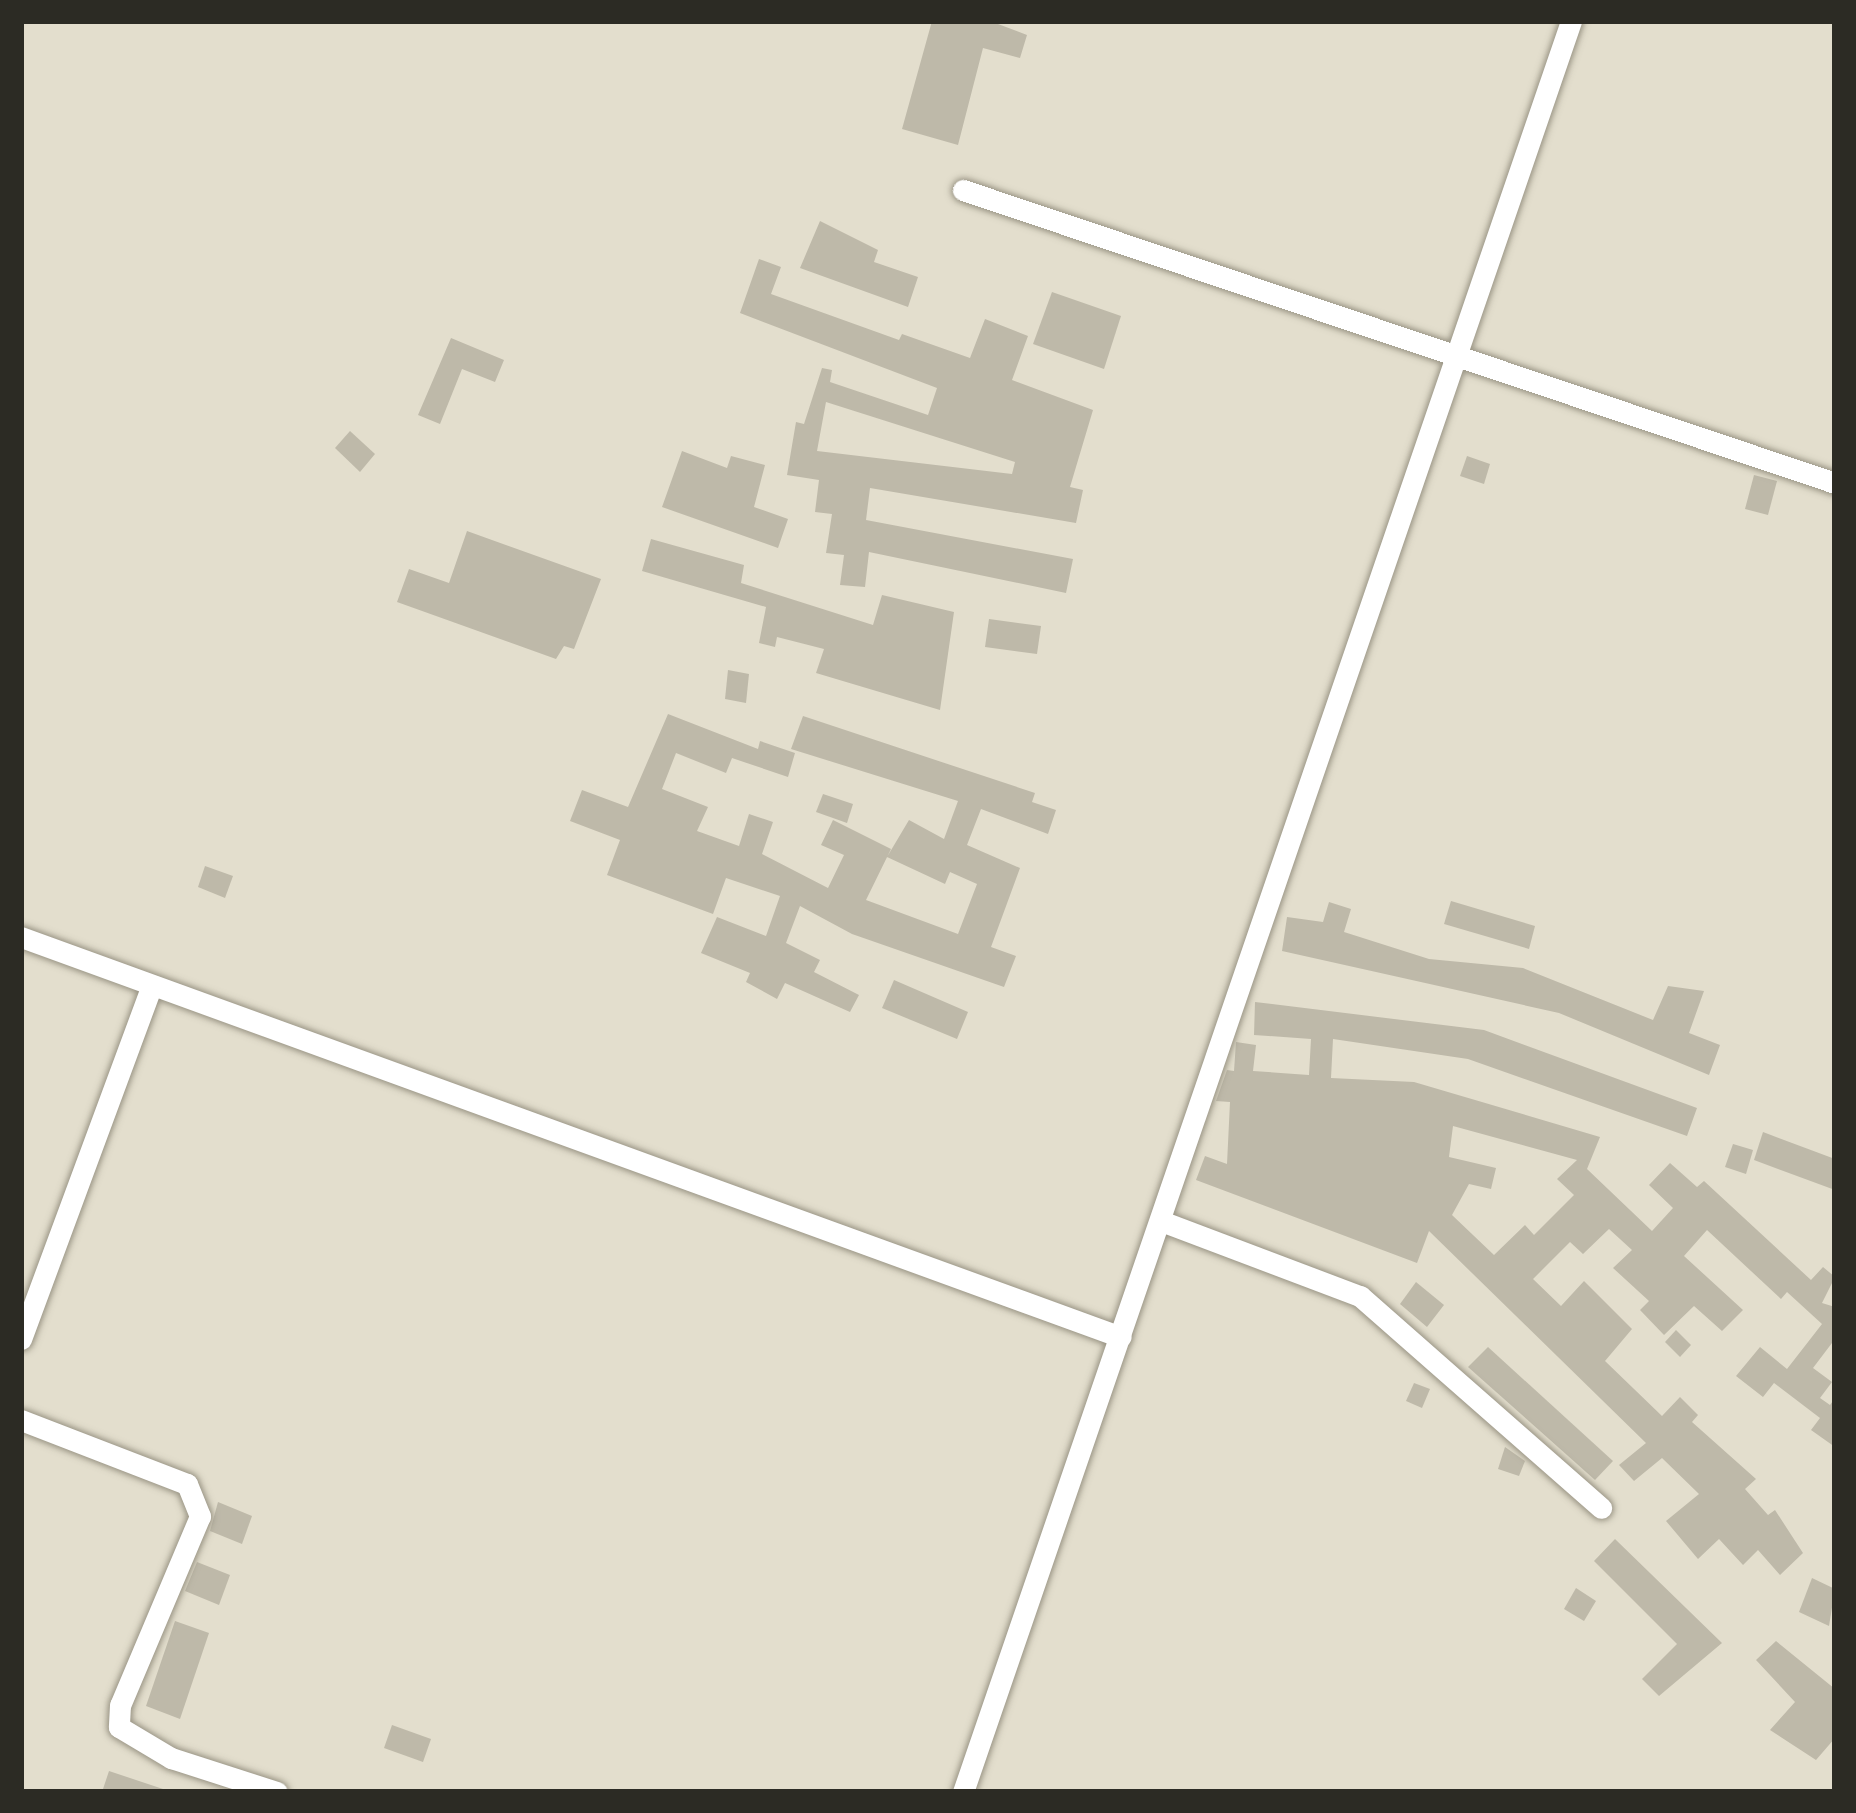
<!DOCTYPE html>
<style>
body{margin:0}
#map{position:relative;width:1856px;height:1813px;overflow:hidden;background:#e3decd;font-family:"Roboto Condensed",sans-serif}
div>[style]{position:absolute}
.building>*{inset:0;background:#beb9a9}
.roads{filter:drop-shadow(0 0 3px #9a9585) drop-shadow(0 0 3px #9a9585)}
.minor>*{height:21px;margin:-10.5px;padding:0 10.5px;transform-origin:10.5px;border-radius:10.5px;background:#fff}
span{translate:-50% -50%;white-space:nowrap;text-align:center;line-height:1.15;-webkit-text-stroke:9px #e3decd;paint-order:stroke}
.frame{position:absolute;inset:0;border:24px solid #2c2b24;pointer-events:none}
</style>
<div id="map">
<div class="building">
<i style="clip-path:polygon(932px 21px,990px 21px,1027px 35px,1020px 58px,983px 48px,958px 145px,902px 129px)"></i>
<i style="clip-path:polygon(820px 221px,878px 250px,874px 262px,918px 277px,908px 307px,800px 268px)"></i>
<i style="clip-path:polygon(evenodd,759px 259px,781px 267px,771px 294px,899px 340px,902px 334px,970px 358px,985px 319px,1028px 336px,1012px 380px,1093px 410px,1070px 487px,1083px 490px,1076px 523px,870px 488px,866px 520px,1073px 559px,1066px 593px,869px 552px,865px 587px,840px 585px,844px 555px,826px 553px,832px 514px,815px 512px,819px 480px,787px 475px,796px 422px,804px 424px,822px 368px,832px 370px,830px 382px,928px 415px,937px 388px,740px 313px,759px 259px,826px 402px,1015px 462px,1012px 474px,817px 451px,826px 402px)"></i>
<i style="clip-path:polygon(1052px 292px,1121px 316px,1104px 369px,1033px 344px)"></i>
<i style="clip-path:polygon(451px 338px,504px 360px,495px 382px,462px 369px,440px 424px,418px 415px)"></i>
<i style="clip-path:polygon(350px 431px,375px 454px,360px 472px,335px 448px)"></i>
<i style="clip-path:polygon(682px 451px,727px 468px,731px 456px,765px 465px,754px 507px,788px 519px,778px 548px,662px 507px)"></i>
<i style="clip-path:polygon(1467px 456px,1490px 464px,1484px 484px,1460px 476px)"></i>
<i style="clip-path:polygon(1754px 475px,1777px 481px,1768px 515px,1745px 509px)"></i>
<i style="clip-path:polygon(467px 531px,601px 579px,574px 649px,564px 646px,556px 659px,397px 602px,409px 569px,449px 583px)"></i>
<i style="clip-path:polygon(651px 539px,744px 565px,741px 583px,873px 625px,882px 595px,954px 612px,940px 710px,816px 673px,824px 649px,777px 637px,775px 647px,759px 643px,766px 607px,642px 571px)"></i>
<i style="clip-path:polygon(989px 619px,1041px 626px,1037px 654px,985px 647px)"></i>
<i style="clip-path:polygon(728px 670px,749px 674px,746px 703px,725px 699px)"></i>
<i style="clip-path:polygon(668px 714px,758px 749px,760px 741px,795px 753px,788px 777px,732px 758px,726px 773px,676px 753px,662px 789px,708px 807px,697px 831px,739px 846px,749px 814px,773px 822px,762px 854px,828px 888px,844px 855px,821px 845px,833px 820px,891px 849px,866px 900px,958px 934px,977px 884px,950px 872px,945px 884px,887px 857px,909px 820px,944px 839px,958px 801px,791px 749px,803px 716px,1035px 793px,1032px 802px,1056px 810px,1048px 834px,981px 809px,967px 845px,1020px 868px,991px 947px,1016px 956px,1004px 987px,852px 934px,800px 906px,786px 943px,820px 960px,814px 972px,859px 995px,850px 1012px,785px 983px,777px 999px,746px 982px,750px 973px,701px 953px,717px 917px,766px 936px,780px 896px,726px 878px,713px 914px,607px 875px,620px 840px,570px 821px,582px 790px,628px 807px)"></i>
<i style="clip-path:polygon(823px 794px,853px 804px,847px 823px,816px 812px)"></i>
<i style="clip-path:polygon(205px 866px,233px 876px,225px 898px,198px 887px)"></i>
<i style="clip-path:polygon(1451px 901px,1535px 926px,1529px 949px,1444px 924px)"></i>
<i style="clip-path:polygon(1329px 902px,1351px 909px,1344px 932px,1429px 959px,1523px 968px,1653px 1020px,1668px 986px,1704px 991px,1689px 1033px,1720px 1045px,1709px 1075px,1559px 1013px,1282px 951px,1287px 917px,1323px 922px)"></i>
<i style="clip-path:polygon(894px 980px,968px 1012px,957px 1039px,882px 1008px)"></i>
<i style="clip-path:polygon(evenodd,1255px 1002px,1484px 1030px,1697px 1108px,1687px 1136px,1468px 1059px,1333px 1039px,1331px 1078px,1414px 1082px,1600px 1137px,1587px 1169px,1652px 1231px,1673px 1208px,1649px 1185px,1670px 1163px,1697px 1187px,1704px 1181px,1811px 1280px,1823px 1267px,1835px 1277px,1822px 1303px,1835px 1307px,1835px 1339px,1813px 1368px,1832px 1382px,1820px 1398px,1830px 1405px,1835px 1398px,1835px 1447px,1811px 1430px,1820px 1418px,1774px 1383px,1763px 1397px,1736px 1376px,1760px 1347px,1787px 1369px,1822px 1324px,1787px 1292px,1781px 1299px,1707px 1230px,1684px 1256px,1743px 1310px,1722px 1331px,1694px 1306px,1664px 1335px,1640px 1310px,1649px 1301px,1613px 1268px,1632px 1250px,1609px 1229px,1583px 1254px,1570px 1242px,1533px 1279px,1561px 1306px,1584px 1281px,1632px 1329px,1605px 1361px,1662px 1416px,1680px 1397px,1698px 1415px,1692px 1422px,1756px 1479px,1745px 1489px,1768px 1515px,1775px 1510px,1803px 1553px,1780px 1575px,1758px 1550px,1743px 1565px,1719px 1539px,1698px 1559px,1666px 1521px,1699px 1494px,1662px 1458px,1634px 1481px,1619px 1465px,1646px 1443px,1429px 1231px,1417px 1263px,1196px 1180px,1205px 1156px,1227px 1164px,1230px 1102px,1216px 1101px,1227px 1070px,1234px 1071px,1236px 1042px,1256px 1045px,1253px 1071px,1309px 1075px,1311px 1039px,1254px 1035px,1255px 1002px,1453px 1126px,1577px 1160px,1557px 1179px,1574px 1195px,1534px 1235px,1525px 1225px,1494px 1255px,1452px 1215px,1469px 1184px,1491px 1189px,1496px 1168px,1449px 1157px,1453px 1126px)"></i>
<i style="clip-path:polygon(1763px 1132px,1835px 1159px,1835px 1190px,1754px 1160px)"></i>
<i style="clip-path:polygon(1733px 1144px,1753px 1150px,1746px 1174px,1725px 1167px)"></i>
<i style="clip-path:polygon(1416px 1282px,1444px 1305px,1427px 1327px,1400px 1304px)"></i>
<i style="clip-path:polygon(1676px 1330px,1691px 1345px,1680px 1357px,1665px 1342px)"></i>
<i style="clip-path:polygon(1488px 1347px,1613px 1461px,1595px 1480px,1468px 1367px)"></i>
<i style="clip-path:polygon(1414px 1383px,1430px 1389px,1422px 1408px,1406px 1401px)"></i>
<i style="clip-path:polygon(1505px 1447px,1525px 1461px,1519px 1476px,1498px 1469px)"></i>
<i style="clip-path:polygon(218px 1502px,252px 1516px,242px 1544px,210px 1531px)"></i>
<i style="clip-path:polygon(1615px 1539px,1722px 1643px,1659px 1696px,1642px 1679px,1677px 1644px,1594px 1561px)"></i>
<i style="clip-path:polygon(197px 1562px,230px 1575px,219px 1605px,185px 1591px)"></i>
<i style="clip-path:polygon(1812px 1578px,1835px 1589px,1829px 1626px,1799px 1612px)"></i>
<i style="clip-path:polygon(1576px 1588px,1596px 1601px,1584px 1621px,1564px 1609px)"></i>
<i style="clip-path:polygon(175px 1621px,209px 1633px,180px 1719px,146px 1706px)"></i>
<i style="clip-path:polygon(1776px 1641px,1835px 1689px,1835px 1738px,1816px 1760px,1770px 1730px,1795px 1702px,1756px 1660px)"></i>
<i style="clip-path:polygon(392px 1725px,431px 1739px,423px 1762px,384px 1748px)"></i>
<i style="clip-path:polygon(109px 1771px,163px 1789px,162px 1792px,102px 1792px)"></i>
</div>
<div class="roads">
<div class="minor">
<i style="left:963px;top:190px;width:920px;rotate:18.57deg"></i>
<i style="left:21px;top:937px;width:1170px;rotate:19.98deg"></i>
<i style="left:1161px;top:1221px;width:213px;rotate:20.7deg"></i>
<i style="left:1360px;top:1296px;width:321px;rotate:41.3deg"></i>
<i style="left:21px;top:1339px;width:377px;rotate:-69.7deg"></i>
<i style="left:21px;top:1420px;width:178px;rotate:21.1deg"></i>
<i style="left:187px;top:1484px;width:35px;rotate:68deg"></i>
<i style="left:200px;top:1516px;width:205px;rotate:112.9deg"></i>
<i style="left:120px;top:1705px;width:22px;rotate:93deg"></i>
<i style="left:119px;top:1727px;width:61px;rotate:30.8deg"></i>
<i style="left:171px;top:1758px;width:111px;rotate:17.8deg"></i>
<i style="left:963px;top:1792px;width:1872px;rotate:-71.05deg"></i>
</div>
</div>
<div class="frame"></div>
</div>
